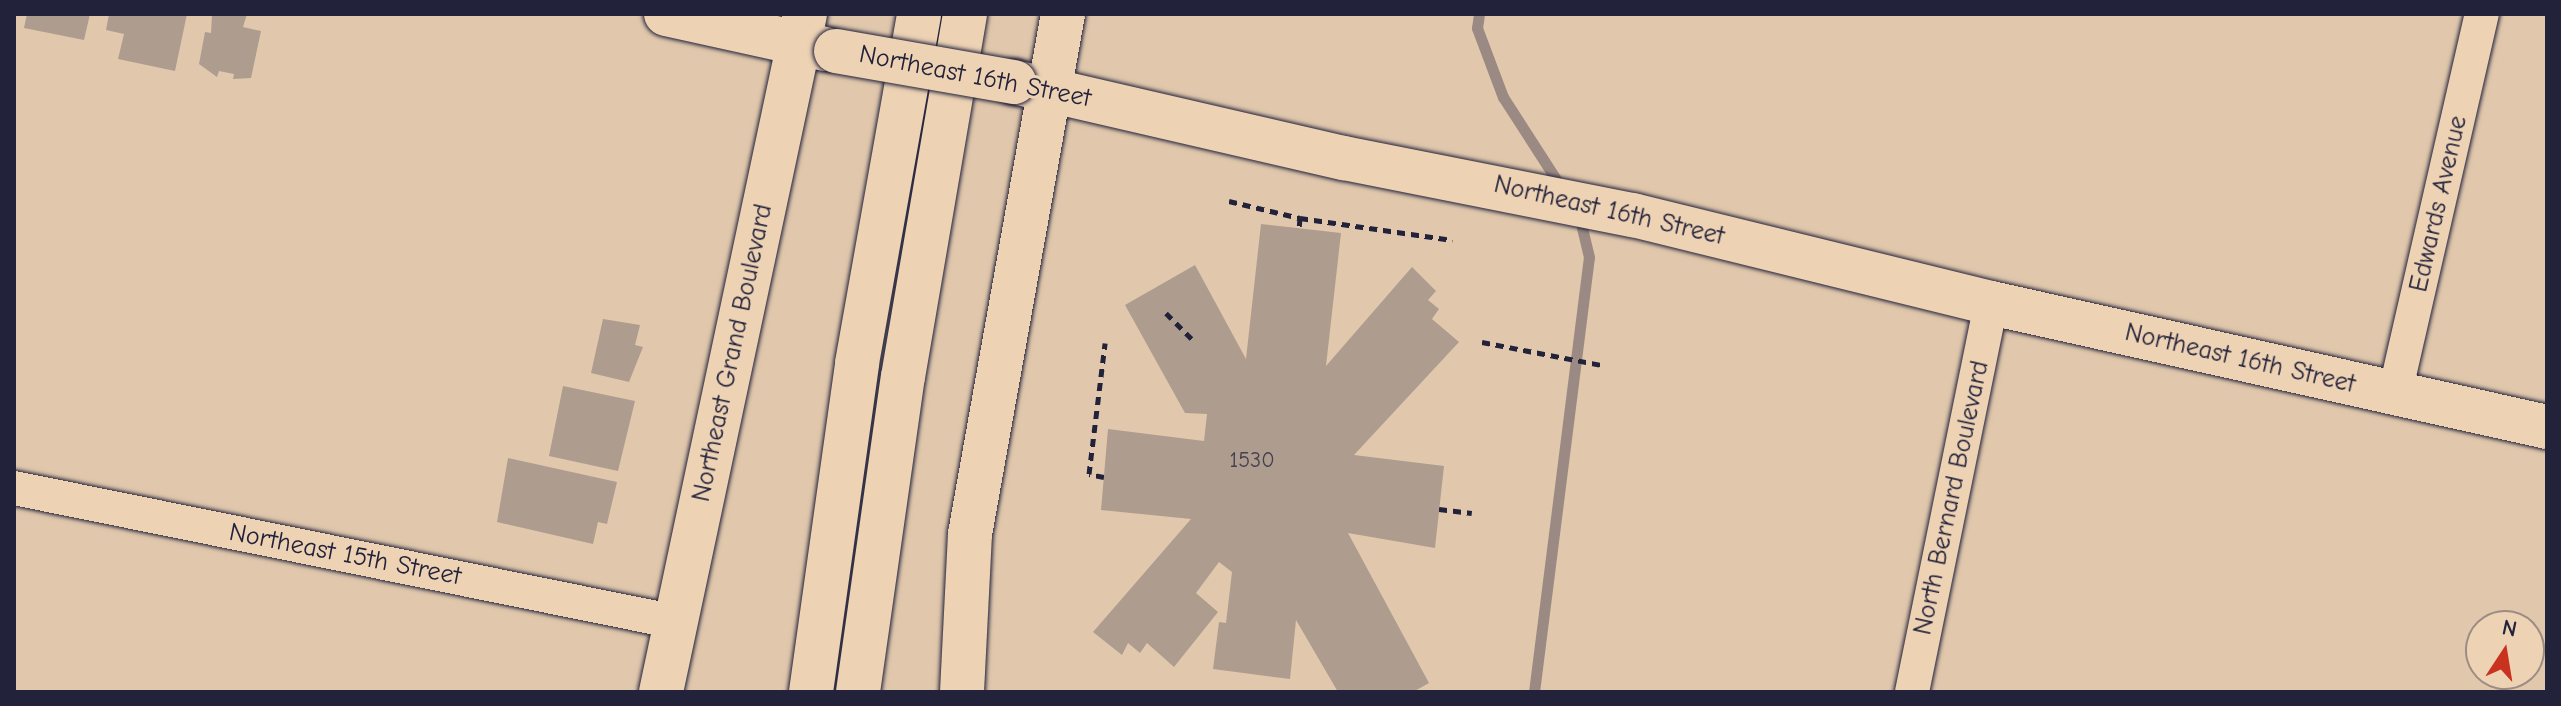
<!DOCTYPE html>
<style>
body{margin:0}
#map{position:relative;width:2561px;height:706px;overflow:hidden;background:#e1c8ad;font-family:"Comic Neue",sans-serif}
div>[style]{position:absolute}
.stream>*{height:11px;margin:-5.5px;padding:0 5.5px;transform-origin:5.5px;border-radius:5.5px;background:#9b8a83}
.building>*{inset:0;background:#ae9c8f}
.path>*{height:5px;margin-top:-2.5px;transform-origin:0;background:repeating-linear-gradient(90deg,#22223b 0 8px,transparent 0 14px)}
.roads{filter:drop-shadow(0 0 2px #22223b) drop-shadow(0 0 2px #22223b)}
.street>*{height:34px;margin:-17px;padding:0 17px;transform-origin:17px;border-radius:17px;background:#edd2b4}
.secondary>*{height:44px;margin:-22px;padding:0 22px;transform-origin:22px;border-radius:22px;background:#edd2b4}
.highway>*{height:44px;margin:-22px;padding:0 22px;transform-origin:22px;border-radius:22px;background:#edd2b4}
.bridges{filter:drop-shadow(0 0 2px #22223b) drop-shadow(0 0 2px #22223b)}
.secondary-bridge>*{height:44px;margin:-22px;padding:0 22px;transform-origin:22px;border-radius:22px;background:#edd2b4}
span{translate:-50% -50%;white-space:nowrap;text-align:center;line-height:1.15;-webkit-text-stroke:6px #edd2b4;paint-order:stroke}
.number-label{font-size:22px;color:#454050}
.number-label span{-webkit-text-stroke-width:0}
.street-label{font-size:26px;color:#22223b}
.frame{position:absolute;inset:0;border:16px solid #22223b;pointer-events:none}
.north{position:absolute;left:2465px;top:610px;width:80px;height:80px;box-sizing:border-box;background:#edd2b4;border:2px solid #9c8c84;border-radius:50%;rotate:12deg;font-size:22px;font-weight:700;line-height:32px;text-align:center;color:#22223b}
.north::after{content:'';display:block;margin:auto;width:28px;height:36px;background:#c8321e;clip-path:polygon(50% 0,100% 100%,50% 72%,0 100%)}
</style>
<div id="map">
<div class="stream">
<i style="left:1479px;top:14px;width:14px;rotate:98deg"></i>
<i style="left:1477px;top:28px;width:74px;rotate:69.4deg"></i>
<i style="left:1503px;top:97px;width:107px;rotate:57.2deg"></i>
<i style="left:1534px;top:692px;width:438px;rotate:-82.8deg"></i>
<i style="left:1589px;top:257px;width:43px;rotate:-103.4deg"></i>
</div>
<div class="building">
<i style="clip-path:polygon(27px 14px,90px 14px,84px 40px,24px 28px)"></i>
<i style="clip-path:polygon(109px 14px,187px 14px,175px 71px,118px 59px,124px 34px,106px 30px)"></i>
<i style="clip-path:polygon(212px 14px,247px 14px,243px 27px,261px 31px,251px 78px,233px 79px,234px 74px,219px 71px,217px 77px,199px 64px,205px 32px,211px 33px)"></i>
<i style="clip-path:polygon(1261px 224px,1341px 233px,1326px 366px,1412px 267px,1436px 291px,1428px 300px,1439px 309px,1432px 319px,1459px 342px,1354px 455px,1444px 466px,1435px 548px,1348px 533px,1429px 683px,1413px 692px,1338px 692px,1296px 620px,1290px 679px,1213px 669px,1219px 622px,1226px 623px,1232px 572px,1219px 562px,1196px 593px,1218px 612px,1174px 667px,1147px 643px,1140px 653px,1128px 643px,1122px 655px,1093px 632px,1191px 519px,1101px 510px,1108px 429px,1204px 441px,1207px 414px,1185px 413px,1125px 305px,1195px 265px,1246px 359px)"></i>
<i style="clip-path:polygon(603px 319px,640px 325px,635px 345px,643px 347px,629px 382px,591px 373px)"></i>
<i style="clip-path:polygon(563px 386px,635px 401px,618px 471px,549px 456px)"></i>
<i style="clip-path:polygon(508px 458px,617px 482px,607px 524px,598px 522px,593px 544px,497px 522px)"></i>
</div>
<div class="path">
<i style="left:1229px;top:201px;width:73px;rotate:13.5deg"></i>
<i style="left:1300px;top:218px;width:11px;rotate:95deg"></i>
<i style="left:1300px;top:218px;width:154px;rotate:8.2deg"></i>
<i style="left:1166px;top:313px;width:37px;rotate:45deg"></i>
<i style="left:1482px;top:342px;width:121px;rotate:10.9deg"></i>
<i style="left:1104px;top:477px;width:15px;rotate:-169deg"></i>
<i style="left:1089px;top:474px;width:132px;rotate:-83deg"></i>
<i style="left:1439px;top:509px;width:33px;rotate:7deg"></i>
</div>
<div class="roads">
<div class="street">
<i style="left:2395px;top:393px;width:389px;rotate:-77.1deg"></i>
<i style="left:14px;top:488px;width:675px;rotate:11.44deg"></i>
<i style="left:1912px;top:692px;width:397px;rotate:-78.5deg"></i>
</div>
<div class="secondary">
<i style="left:666px;top:14px;width:163px;rotate:12.4deg"></i>
<i style="left:1014px;top:82px;width:339px;rotate:13deg"></i>
<i style="left:1344px;top:158px;width:295px;rotate:11.2deg"></i>
<i style="left:1633px;top:215px;width:369px;rotate:13.8deg"></i>
<i style="left:1991px;top:303px;width:570px;rotate:12.57deg"></i>
<i style="left:661px;top:692px;width:693px;rotate:-78.01deg"></i>
<i style="left:962px;top:692px;width:158px;rotate:-87.1deg"></i>
<i style="left:970px;top:534px;width:528px;rotate:-79.86deg"></i>
</div>
<div class="highway">
<i style="left:811px;top:692px;width:332px;rotate:-82deg"></i>
<i style="left:857px;top:363px;width:354px;rotate:-79.9deg"></i>
<i style="left:858px;top:692px;width:318px;rotate:-81.9deg"></i>
<i style="left:903px;top:377px;width:368px;rotate:-80.3deg"></i>
</div>
</div>
<div class="bridges">
<div class="secondary-bridge">
<i style="left:836px;top:51px;width:181px;rotate:9.9deg"></i>
</div>
</div>
<div class="number-label">
<span style="left:1252px;top:461px">1530</span>
</div>
<div class="street-label">
<span style="left:975px;top:77px;rotate:11deg">Northeast 16th Street</span>
<span style="left:2439px;top:204px;rotate:-77deg">Edwards Avenue</span>
<span style="left:1609px;top:211px;rotate:13deg">Northeast 16th Street</span>
<span style="left:733px;top:353px;rotate:-78deg">Northeast Grand Boulevard</span>
<span style="left:2240px;top:359px;rotate:13deg">Northeast 16th Street</span>
<span style="left:1952px;top:498px;rotate:-78deg">North Bernard Boulevard</span>
<span style="left:345px;top:555px;rotate:11deg">Northeast 15th Street</span>
</div>
<div class="frame"></div>
<div class="north">N</div>
</div>
